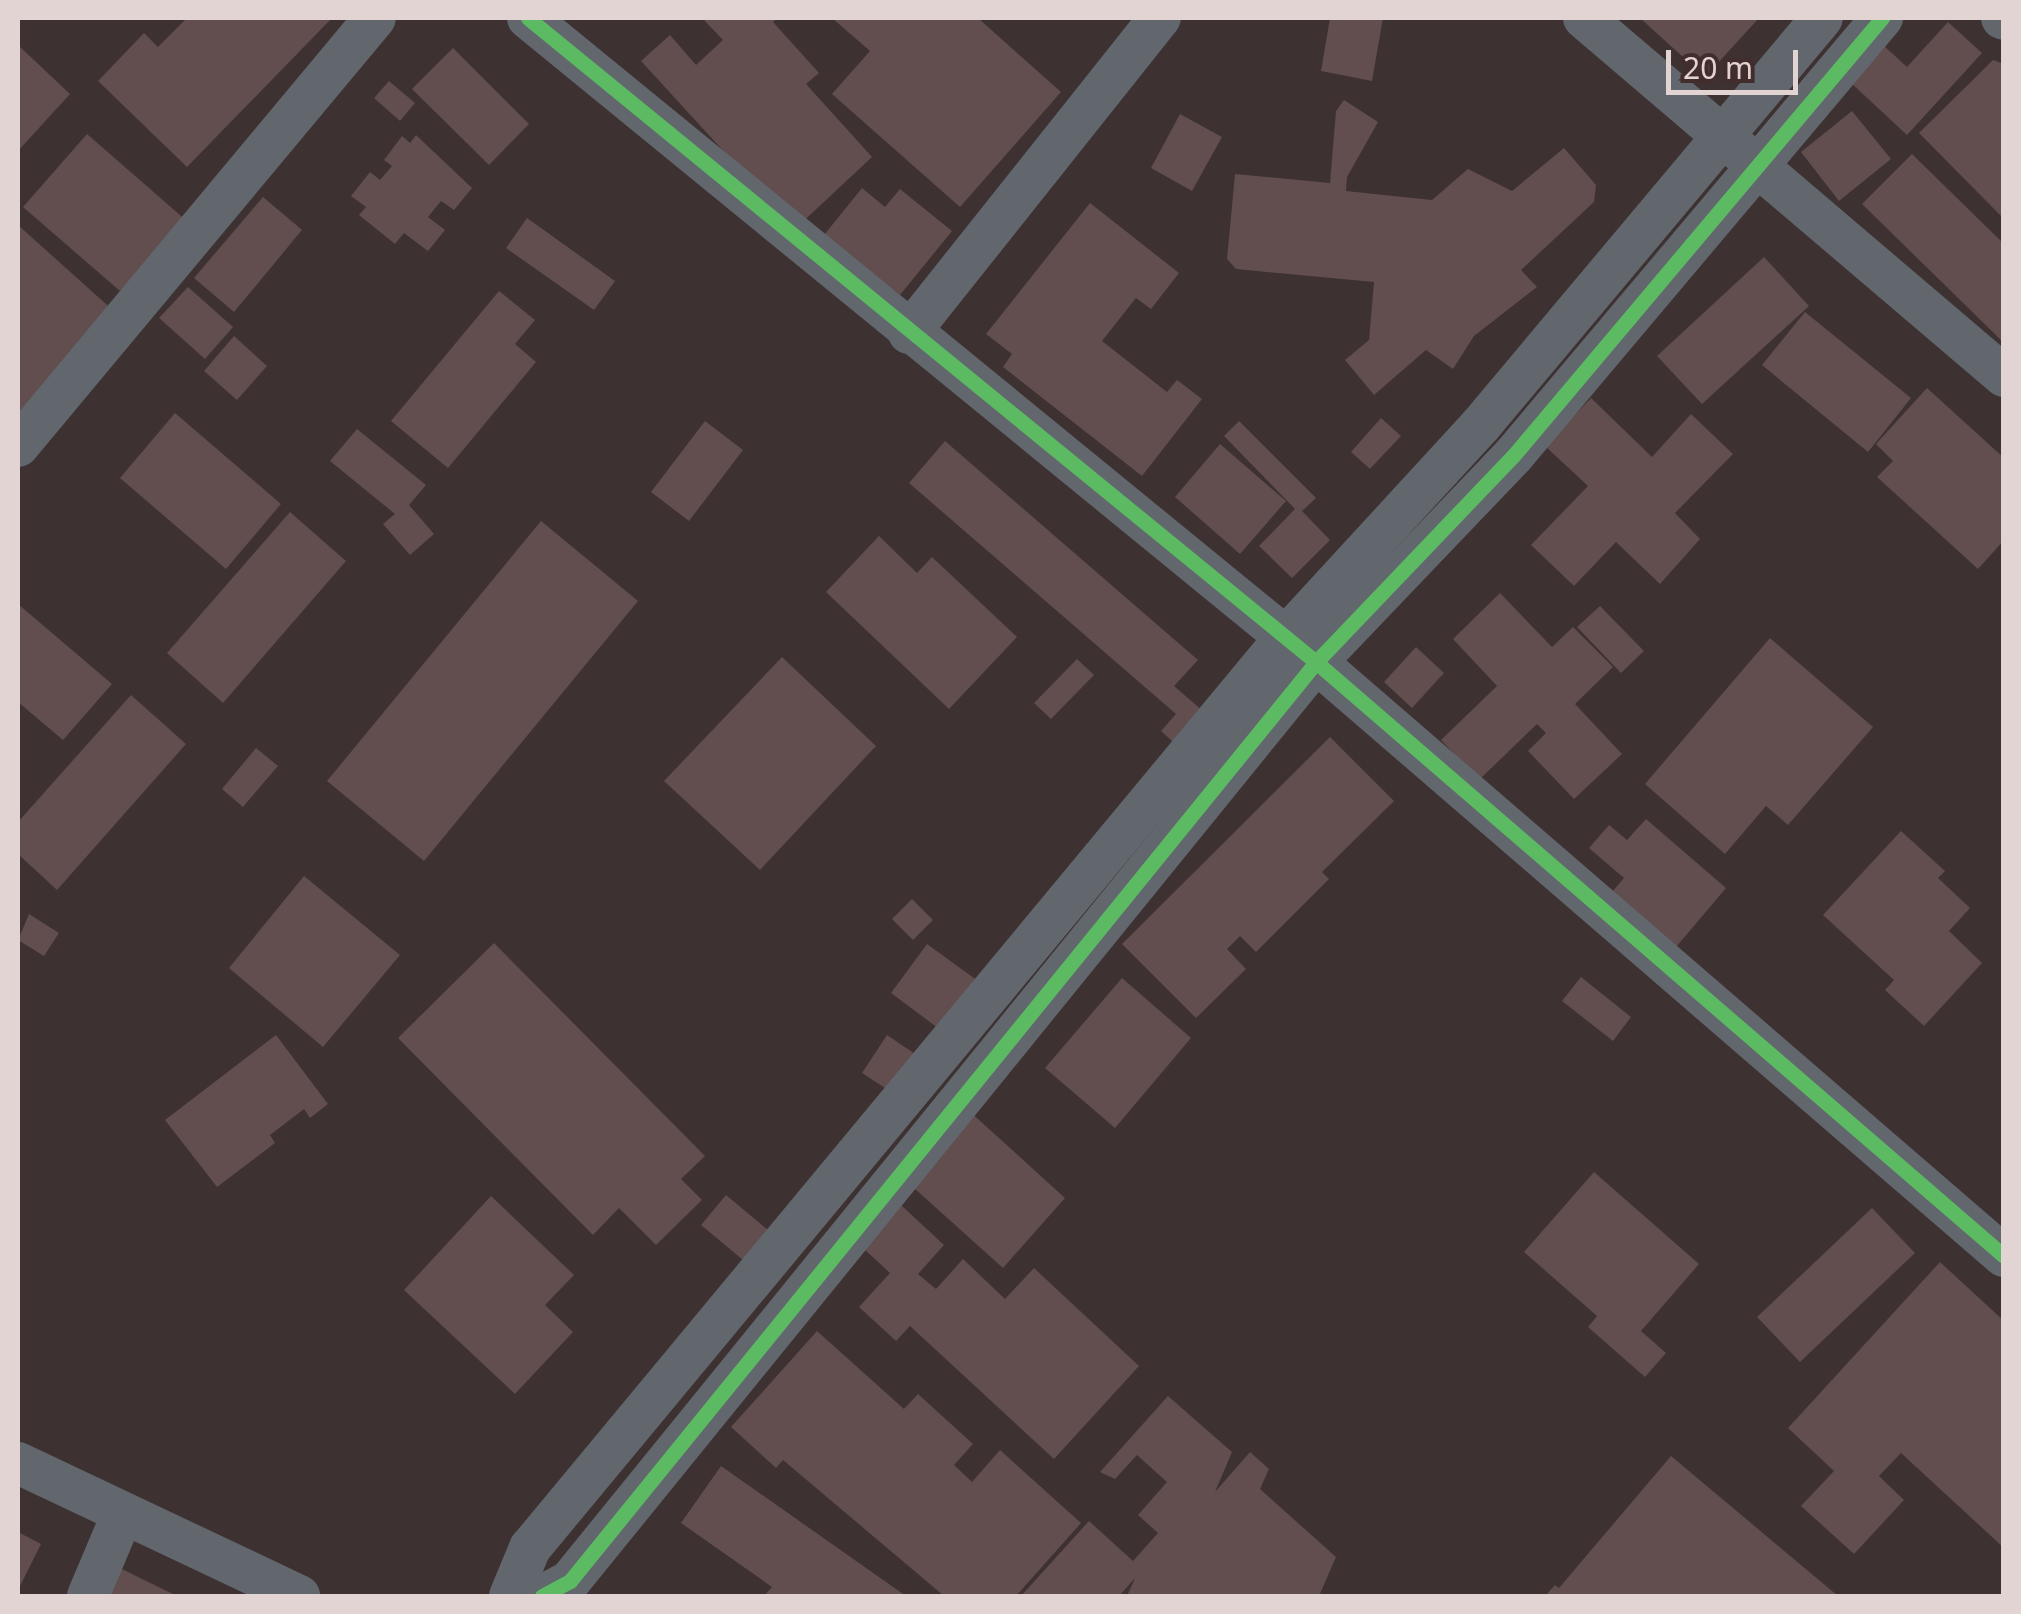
<!DOCTYPE html>
<style>
body{margin:0}
#map{position:relative;width:2021px;height:1614px;overflow:hidden;background:#3d3131;font-family:"Noto Sans",sans-serif}
div>[style]{position:absolute}
.building>*{inset:0;background:#624e4f}
.minor>*{height:42px;margin:-21px;padding:0 21px;transform-origin:21px;border-radius:21px;background:#61676d}
.cycleway>*{height:15px;margin:-7.5px;padding:0 7.5px;transform-origin:7.5px;border-radius:7.5px;background:#5cba63}
span{translate:-50% -50%;white-space:nowrap;text-align:center;line-height:1.15;-webkit-text-stroke:8px #422c2c;paint-order:stroke}
.frame{position:absolute;inset:0;border:20px solid #e3d4d4;pointer-events:none}
.scale{position:absolute;left:1666px;top:50px;width:132px;height:45px;box-sizing:border-box;border:5px solid #e3d4d4;border-top:0;padding-left:12px;font-size:30px;line-height:35px;white-space:nowrap;color:#e3d4d4;-webkit-text-stroke:8px #422c2c;paint-order:stroke}
</style>
<div id="map">
<div class="building">
<i style="clip-path:polygon(187px 18px,332px 18px,187px 167px,98px 81px,144px 33px,158px 47px)"></i>
<i style="clip-path:polygon(702px 18px,778px 18px,773px 22px,819px 73px,806px 84px,872px 157px,795px 229px,641px 61px,670px 35px,696px 65px,723px 40px)"></i>
<i style="clip-path:polygon(832px 18px,978px 18px,1061px 92px,960px 207px,832px 94px,870px 51px)"></i>
<i style="clip-path:polygon(1330px 18px,1383px 18px,1372px 81px,1321px 71px)"></i>
<i style="clip-path:polygon(1640px 18px,1759px 18px,1705px 77px)"></i>
<i style="clip-path:polygon(1948px 22px,1982px 53px,1907px 135px,1850px 82px,1883px 45px,1907px 67px)"></i>
<i style="clip-path:polygon(18px 45px,70px 94px,18px 151px)"></i>
<i style="clip-path:polygon(453px 48px,529px 124px,489px 165px,412px 89px)"></i>
<i style="clip-path:polygon(1993px 60px,2004px 64px,2004px 219px,1919px 133px)"></i>
<i style="clip-path:polygon(389px 81px,415px 103px,400px 121px,374px 98px)"></i>
<i style="clip-path:polygon(1344px 100px,1378px 122px,1347px 177px,1346px 191px,1432px 200px,1468px 169px,1512px 191px,1564px 148px,1596px 185px,1594px 202px,1521px 270px,1537px 287px,1474px 336px,1453px 369px,1426px 350px,1374px 395px,1345px 360px,1369px 340px,1374px 282px,1236px 269px,1227px 259px,1235px 174px,1330px 183px,1336px 111px)"></i>
<i style="clip-path:polygon(1852px 111px,1891px 159px,1839px 201px,1801px 152px)"></i>
<i style="clip-path:polygon(1180px 114px,1222px 137px,1192px 191px,1151px 168px)"></i>
<i style="clip-path:polygon(87px 134px,188px 222px,120px 291px,23px 207px)"></i>
<i style="clip-path:polygon(416px 135px,472px 188px,454px 210px,441px 201px,428px 217px,445px 230px,428px 251px,404px 233px,395px 244px,359px 215px,366px 207px,351px 196px,370px 172px,380px 180px,392px 166px,384px 160px,402px 136px,410px 143px)"></i>
<i style="clip-path:polygon(1912px 154px,2004px 244px,2004px 343px,1862px 204px)"></i>
<i style="clip-path:polygon(862px 188px,885px 207px,900px 189px,952px 231px,900px 295px,824px 235px)"></i>
<i style="clip-path:polygon(263px 197px,302px 230px,234px 312px,194px 278px)"></i>
<i style="clip-path:polygon(1090px 203px,1179px 273px,1151px 309px,1136px 298px,1102px 341px,1167px 392px,1177px 380px,1202px 399px,1142px 476px,1003px 367px,1012px 354px,986px 334px)"></i>
<i style="clip-path:polygon(527px 218px,615px 281px,594px 310px,506px 248px)"></i>
<i style="clip-path:polygon(18px 225px,116px 313px,18px 424px)"></i>
<i style="clip-path:polygon(1764px 257px,1809px 306px,1702px 404px,1657px 356px)"></i>
<i style="clip-path:polygon(188px 287px,233px 327px,205px 359px,159px 318px)"></i>
<i style="clip-path:polygon(499px 291px,535px 320px,515px 344px,536px 362px,448px 468px,391px 421px)"></i>
<i style="clip-path:polygon(1805px 312px,1911px 398px,1868px 452px,1762px 365px)"></i>
<i style="clip-path:polygon(234px 336px,267px 366px,237px 400px,204px 371px)"></i>
<i style="clip-path:polygon(1927px 388px,2004px 458px,2004px 540px,1978px 569px,1877px 477px,1893px 461px,1876px 444px)"></i>
<i style="clip-path:polygon(1591px 398px,1652px 457px,1691px 414px,1733px 454px,1675px 513px,1700px 539px,1660px 584px,1616px 542px,1574px 586px,1531px 545px,1588px 486px,1545px 446px)"></i>
<i style="clip-path:polygon(175px 413px,281px 504px,226px 569px,120px 478px)"></i>
<i style="clip-path:polygon(1381px 418px,1401px 436px,1370px 469px,1351px 452px)"></i>
<i style="clip-path:polygon(705px 421px,743px 450px,689px 521px,651px 492px)"></i>
<i style="clip-path:polygon(1239px 421px,1316px 498px,1302px 511px,1330px 540px,1292px 578px,1259px 546px,1295px 509px,1224px 436px)"></i>
<i style="clip-path:polygon(357px 429px,426px 485px,409px 505px,434px 534px,410px 555px,383px 524px,395px 514px,330px 461px)"></i>
<i style="clip-path:polygon(945px 441px,1198px 660px,1174px 686px,1211px 718px,1183px 751px,1161px 731px,1176px 714px,909px 483px)"></i>
<i style="clip-path:polygon(1220px 444px,1286px 501px,1240px 554px,1175px 497px)"></i>
<i style="clip-path:polygon(290px 512px,346px 561px,223px 703px,167px 653px)"></i>
<i style="clip-path:polygon(541px 521px,638px 601px,424px 861px,327px 781px)"></i>
<i style="clip-path:polygon(879px 536px,917px 573px,932px 557px,1017px 637px,949px 709px,826px 592px)"></i>
<i style="clip-path:polygon(1500px 593px,1552px 647px,1573px 627px,1613px 667px,1575px 704px,1622px 754px,1574px 799px,1528px 751px,1546px 733px,1537px 724px,1479px 780px,1441px 740px,1497px 686px,1453px 639px)"></i>
<i style="clip-path:polygon(18px 604px,112px 684px,63px 740px,18px 702px)"></i>
<i style="clip-path:polygon(1600px 606px,1644px 651px,1621px 673px,1577px 627px)"></i>
<i style="clip-path:polygon(1770px 638px,1873px 727px,1788px 825px,1766px 806px,1725px 854px,1645px 784px)"></i>
<i style="clip-path:polygon(1416px 647px,1444px 673px,1412px 708px,1384px 682px)"></i>
<i style="clip-path:polygon(782px 657px,876px 746px,760px 870px,664px 781px)"></i>
<i style="clip-path:polygon(1077px 659px,1094px 675px,1051px 719px,1034px 703px)"></i>
<i style="clip-path:polygon(131px 695px,186px 744px,57px 890px,18px 854px,18px 822px)"></i>
<i style="clip-path:polygon(1330px 737px,1394px 801px,1322px 872px,1329px 879px,1256px 952px,1240px 936px,1227px 949px,1246px 969px,1196px 1018px,1122px 944px)"></i>
<i style="clip-path:polygon(256px 748px,278px 766px,243px 807px,222px 789px)"></i>
<i style="clip-path:polygon(1646px 819px,1726px 888px,1671px 953px,1607px 898px,1624px 878px,1589px 848px,1609px 825px,1627px 840px)"></i>
<i style="clip-path:polygon(1901px 831px,1945px 871px,1938px 878px,1970px 908px,1949px 931px,1982px 963px,1924px 1026px,1885px 990px,1894px 980px,1823px 915px)"></i>
<i style="clip-path:polygon(304px 876px,400px 955px,323px 1047px,229px 968px)"></i>
<i style="clip-path:polygon(912px 899px,933px 920px,913px 940px,892px 919px)"></i>
<i style="clip-path:polygon(29px 914px,59px 933px,44px 956px,18px 940px)"></i>
<i style="clip-path:polygon(494px 943px,705px 1156px,681px 1179px,702px 1200px,656px 1245px,619px 1208px,593px 1235px,398px 1038px)"></i>
<i style="clip-path:polygon(927px 944px,978px 981px,942px 1031px,891px 993px)"></i>
<i style="clip-path:polygon(1581px 977px,1631px 1017px,1613px 1041px,1562px 1001px)"></i>
<i style="clip-path:polygon(1122px 978px,1191px 1038px,1115px 1128px,1045px 1068px)"></i>
<i style="clip-path:polygon(276px 1035px,328px 1104px,310px 1118px,304px 1109px,270px 1135px,275px 1143px,217px 1187px,165px 1120px)"></i>
<i style="clip-path:polygon(887px 1035px,927px 1062px,902px 1099px,862px 1073px)"></i>
<i style="clip-path:polygon(968px 1110px,1065px 1198px,1003px 1268px,905px 1180px)"></i>
<i style="clip-path:polygon(1594px 1172px,1699px 1264px,1641px 1331px,1666px 1353px,1645px 1377px,1588px 1327px,1597px 1316px,1524px 1252px)"></i>
<i style="clip-path:polygon(726px 1195px,768px 1230px,743px 1260px,701px 1225px)"></i>
<i style="clip-path:polygon(491px 1196px,574px 1275px,545px 1305px,573px 1332px,515px 1394px,404px 1290px)"></i>
<i style="clip-path:polygon(901px 1205px,944px 1245px,918px 1274px,936px 1289px,963px 1259px,1005px 1299px,1034px 1268px,1139px 1366px,1054px 1459px,910px 1326px,896px 1341px,859px 1307px,890px 1273px,862px 1247px)"></i>
<i style="clip-path:polygon(1872px 1208px,1915px 1253px,1800px 1362px,1757px 1317px)"></i>
<i style="clip-path:polygon(1940px 1262px,2004px 1321px,2004px 1548px,1901px 1453px,1879px 1476px,1904px 1500px,1854px 1554px,1801px 1506px,1834px 1471px,1788px 1428px)"></i>
<i style="clip-path:polygon(817px 1331px,904px 1409px,918px 1394px,973px 1444px,954px 1465px,972px 1482px,1000px 1450px,1081px 1523px,1016px 1596px,944px 1596px,783px 1460px,776px 1468px,731px 1427px)"></i>
<i style="clip-path:polygon(1168px 1396px,1232px 1452px,1215px 1492px,1250px 1452px,1269px 1469px,1260px 1489px,1336px 1557px,1319px 1596px,1127px 1596px,1135px 1578px,1119px 1596px,1021px 1596px,1089px 1521px,1133px 1561px,1158px 1533px,1138px 1515px,1167px 1482px,1137px 1455px,1115px 1479px,1100px 1472px)"></i>
<i style="clip-path:polygon(1671px 1456px,1838px 1596px,1545px 1596px,1555px 1585px,1559px 1588px)"></i>
<i style="clip-path:polygon(721px 1466px,906px 1596px,764px 1596px,772px 1587px,681px 1523px)"></i>
<i style="clip-path:polygon(18px 1532px,41px 1544px,18px 1590px)"></i>
<i style="clip-path:polygon(89px 1553px,177px 1596px,67px 1596px)"></i>
</div>
<div class="minor">
<i style="left:528px;top:18px;width:1018px;rotate:39.26deg"></i>
<i style="left:1316px;top:662px;width:909px;rotate:40.81deg"></i>
<i style="left:1584px;top:18px;width:552px;rotate:40.44deg"></i>
<i style="left:2002px;top:18px;width:2px;rotate:27deg"></i>
<i style="left:909px;top:333px;width:403px;rotate:-51.5deg"></i>
<i style="left:18px;top:446px;width:557px;rotate:-50.17deg"></i>
<i style="left:18px;top:1463px;width:311px;rotate:25.3deg"></i>
<i style="left:88px;top:1596px;width:90px;rotate:-67.1deg"></i>
<i style="left:510px;top:1596px;width:52px;rotate:-67.4deg"></i>
<i style="left:530px;top:1548px;width:1182px;rotate:-50.32deg"></i>
<i style="left:1285px;top:638px;width:288px;rotate:-47.4deg"></i>
<i style="left:1480px;top:426px;width:532px;rotate:-50.03deg"></i>
<i style="left:542px;top:1596px;width:32px;rotate:-28deg"></i>
<i style="left:570px;top:1581px;width:1184px;rotate:-50.93deg"></i>
<i style="left:1316px;top:662px;width:285px;rotate:-46.3deg"></i>
<i style="left:1513px;top:456px;width:573px;rotate:-49.89deg"></i>
</div>
<div class="cycleway">
<i style="left:528px;top:18px;width:1018px;rotate:39.26deg"></i>
<i style="left:1316px;top:662px;width:909px;rotate:40.81deg"></i>
<i style="left:542px;top:1596px;width:32px;rotate:-28deg"></i>
<i style="left:570px;top:1581px;width:1184px;rotate:-50.93deg"></i>
<i style="left:1316px;top:662px;width:285px;rotate:-46.3deg"></i>
<i style="left:1513px;top:456px;width:573px;rotate:-49.89deg"></i>
</div>
<div class="frame"></div>
<div class="scale">20 m</div>
</div>
